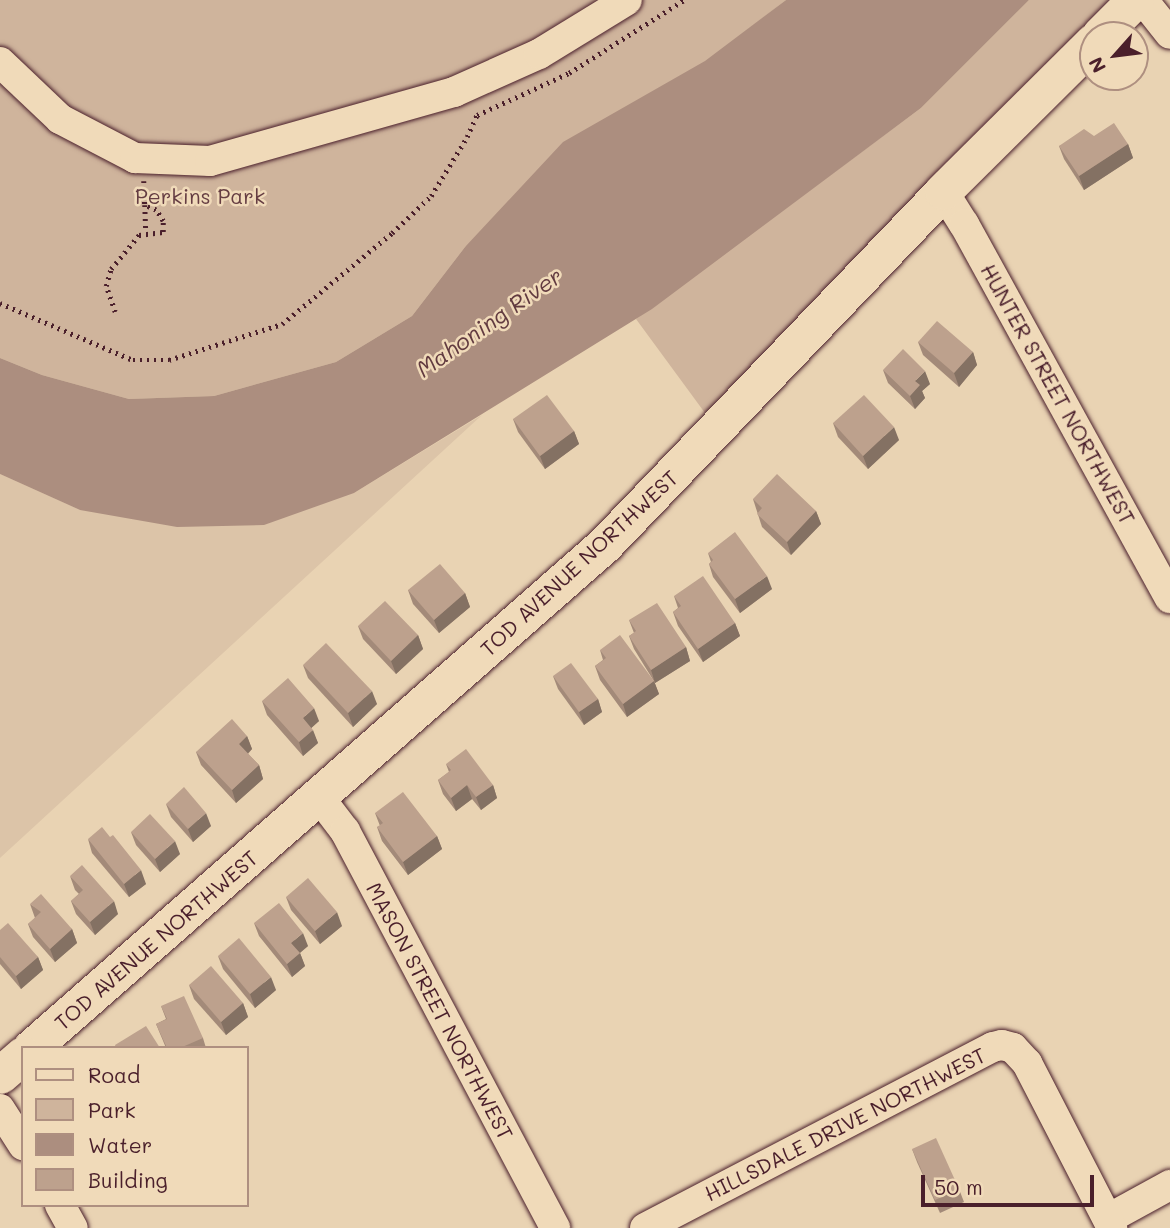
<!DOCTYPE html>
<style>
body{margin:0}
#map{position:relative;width:1170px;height:1228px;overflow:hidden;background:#e9d3b3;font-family:Mali,sans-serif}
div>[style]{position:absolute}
.built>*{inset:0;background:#dcc4a8}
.green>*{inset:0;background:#cfb49c}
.water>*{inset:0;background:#ac8e7f}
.path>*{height:4.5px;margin-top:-2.25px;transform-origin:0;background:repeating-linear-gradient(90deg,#4a1f2b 0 2px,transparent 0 7px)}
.roads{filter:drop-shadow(0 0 2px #4a1f2b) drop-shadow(0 0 2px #4a1f2b)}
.minor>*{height:30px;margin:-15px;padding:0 15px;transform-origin:15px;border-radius:15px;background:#f0dab9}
.major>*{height:37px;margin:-18.5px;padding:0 18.5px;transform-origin:18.5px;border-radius:18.5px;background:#f0dab9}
.wall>*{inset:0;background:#a38a79}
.shaded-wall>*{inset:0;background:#847163}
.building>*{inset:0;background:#bda18d}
span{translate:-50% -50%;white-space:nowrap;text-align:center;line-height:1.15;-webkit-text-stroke:5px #f0dab9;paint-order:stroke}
.park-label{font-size:21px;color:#653d42}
.street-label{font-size:21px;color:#4a1f2b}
.water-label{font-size:23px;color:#623b40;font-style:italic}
.legend{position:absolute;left:21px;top:1046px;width:228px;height:161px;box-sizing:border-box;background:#f0dab9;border:2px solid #ae8f80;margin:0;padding:9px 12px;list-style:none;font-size:21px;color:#4a1f2b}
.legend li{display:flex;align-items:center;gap:14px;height:35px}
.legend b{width:35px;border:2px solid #ae8f80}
.north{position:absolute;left:1079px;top:21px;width:70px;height:70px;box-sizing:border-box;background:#f0dab9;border:2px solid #ae8f80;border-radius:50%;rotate:242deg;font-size:19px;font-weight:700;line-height:28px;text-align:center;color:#4a1f2b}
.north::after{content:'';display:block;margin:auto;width:24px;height:32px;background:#4a1f2b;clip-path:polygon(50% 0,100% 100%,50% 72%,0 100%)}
.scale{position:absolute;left:921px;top:1175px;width:173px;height:32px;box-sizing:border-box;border:4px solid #4a1f2b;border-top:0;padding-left:9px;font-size:21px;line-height:24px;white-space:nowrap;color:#4a1f2b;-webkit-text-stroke:5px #f0dab9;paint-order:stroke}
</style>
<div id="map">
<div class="built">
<i style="clip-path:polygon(482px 415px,0 858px,0 474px,80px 510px,354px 493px)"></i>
</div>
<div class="green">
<i style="clip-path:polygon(0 0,786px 0,465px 247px,412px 316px,336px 362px,214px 396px,129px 399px,42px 375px,0 358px)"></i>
<i style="clip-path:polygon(1029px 0,1116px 0,705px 413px,636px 319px,921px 108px)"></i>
</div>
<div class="water">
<i style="clip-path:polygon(786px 0,1029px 0,921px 108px,652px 309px,354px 493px,264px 525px,177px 527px,80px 510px,0 474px,0 358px,42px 375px,129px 399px,214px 396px,336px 362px,412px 316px,465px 247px,563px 142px,705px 61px)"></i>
</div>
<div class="path">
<i style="left:144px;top:181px;width:24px;rotate:88deg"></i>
<i style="left:0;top:303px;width:145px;rotate:23.2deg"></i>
<i style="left:133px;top:360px;width:36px"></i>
<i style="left:169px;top:360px;width:119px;rotate:-17.7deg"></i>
<i style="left:282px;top:324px;width:143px;rotate:-39.6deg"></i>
<i style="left:392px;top:233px;width:54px;rotate:-43.5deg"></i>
<i style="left:431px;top:196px;width:69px;rotate:-58.6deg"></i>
<i style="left:467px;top:137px;width:24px;rotate:-66deg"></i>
<i style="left:477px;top:115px;width:101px;rotate:-24.5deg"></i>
<i style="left:569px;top:73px;width:136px;rotate:-32.4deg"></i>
<i style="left:115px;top:312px;width:28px;rotate:-109deg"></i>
<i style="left:106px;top:286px;width:18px;rotate:-74deg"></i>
<i style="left:111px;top:269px;width:44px;rotate:-50.5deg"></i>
<i style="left:139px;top:235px;width:24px;rotate:-7deg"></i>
<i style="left:163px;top:232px;width:11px;rotate:-90deg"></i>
<i style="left:163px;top:221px;width:13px;rotate:-122deg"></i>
<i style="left:156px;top:210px;width:12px;rotate:-156deg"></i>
<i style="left:145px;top:205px;width:27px;rotate:88deg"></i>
</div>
<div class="roads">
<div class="minor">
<i style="left:1143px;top:0;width:43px;rotate:51.5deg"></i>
<i style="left:0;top:62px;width:83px;rotate:43.5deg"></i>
<i style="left:60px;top:119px;width:85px;rotate:27.5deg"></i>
<i style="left:135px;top:158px;width:75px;rotate:2.3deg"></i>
<i style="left:210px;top:161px;width:254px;rotate:-15.8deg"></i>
<i style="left:454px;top:92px;width:93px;rotate:-24.1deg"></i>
<i style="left:539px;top:54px;width:103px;rotate:-31.5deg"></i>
<i style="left:943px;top:191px;width:39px;rotate:58deg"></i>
<i style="left:964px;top:224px;width:427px;rotate:61.2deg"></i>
<i style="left:319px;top:797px;width:43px;rotate:52.6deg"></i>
<i style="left:345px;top:831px;width:449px;rotate:62.1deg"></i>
<i style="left:0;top:1109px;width:43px;rotate:57.4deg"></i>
<i style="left:60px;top:1205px;width:26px;rotate:61deg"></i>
<i style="left:1108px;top:1219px;width:71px;rotate:-28.7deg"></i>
<i style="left:645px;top:1228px;width:392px;rotate:-27.5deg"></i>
<i style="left:993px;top:1047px;width:9px;rotate:-13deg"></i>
<i style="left:1002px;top:1045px;width:11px;rotate:15deg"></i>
<i style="left:1013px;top:1048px;width:21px;rotate:47deg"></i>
<i style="left:1027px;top:1063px;width:186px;rotate:62.7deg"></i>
</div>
<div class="major">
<i style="left:1100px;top:35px;width:49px;rotate:-45deg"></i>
<i style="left:31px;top:1048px;width:764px;rotate:-41.28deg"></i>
<i style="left:605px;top:544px;width:489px;rotate:-46.2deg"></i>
<i style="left:943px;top:191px;width:211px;rotate:-44.8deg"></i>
<i style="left:0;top:1075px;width:30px;rotate:-41deg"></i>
</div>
</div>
<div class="wall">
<i style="clip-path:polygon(1094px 136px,1128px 144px,1133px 158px,1084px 190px,1064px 159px,1059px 146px)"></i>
<i style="clip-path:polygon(918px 342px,973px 352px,977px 365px,959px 387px,923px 355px)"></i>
<i style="clip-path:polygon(883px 370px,930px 384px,922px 391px,925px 398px,915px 409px,888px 383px)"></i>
<i style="clip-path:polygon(513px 419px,574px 431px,579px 444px,545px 469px,518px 432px)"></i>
<i style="clip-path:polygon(833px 423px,899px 440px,868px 469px,838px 437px)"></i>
<i style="clip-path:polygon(753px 499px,816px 511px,821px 524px,791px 555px,762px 527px)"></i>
<i style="clip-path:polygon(708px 553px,772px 589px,740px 613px,713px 577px,709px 564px,711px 562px)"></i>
<i style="clip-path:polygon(408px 590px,465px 593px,470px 607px,439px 633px,413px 604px)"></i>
<i style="clip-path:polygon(674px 596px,735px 623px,740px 636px,703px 662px,678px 626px,673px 612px,678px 608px)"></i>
<i style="clip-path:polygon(629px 620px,686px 647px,690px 661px,655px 683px,634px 649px,629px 636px,634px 633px)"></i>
<i style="clip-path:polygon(358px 626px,418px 635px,423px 649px,396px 674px,363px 639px)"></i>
<i style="clip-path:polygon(600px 650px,654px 681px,659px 694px,627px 717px,600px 680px,595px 666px,603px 660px)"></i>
<i style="clip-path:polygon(303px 665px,377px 704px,353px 727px,308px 678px)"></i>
<i style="clip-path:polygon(553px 676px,598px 699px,602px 712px,584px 725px,558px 689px)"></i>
<i style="clip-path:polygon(262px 701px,319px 721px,311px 728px,318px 743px,303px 756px,267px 715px)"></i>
<i style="clip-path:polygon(247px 736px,252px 749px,248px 754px,259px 765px,263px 779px,236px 803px,201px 765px,196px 752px)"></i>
<i style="clip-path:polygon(446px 764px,493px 785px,497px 798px,481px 810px,472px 799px,456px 811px,443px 794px,438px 780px,449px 772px)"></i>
<i style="clip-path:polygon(166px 804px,211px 826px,193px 842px,171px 817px)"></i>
<i style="clip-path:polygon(375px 813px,437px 836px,442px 849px,408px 875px,382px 841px,377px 827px,380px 826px)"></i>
<i style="clip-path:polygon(131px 832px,180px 854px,160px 872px,136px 845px)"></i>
<i style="clip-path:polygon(88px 839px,146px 884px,129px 897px,92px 853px)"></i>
<i style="clip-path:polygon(70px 876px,118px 914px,95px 935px,76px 914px,71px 901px,79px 894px,75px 890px)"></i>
<i style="clip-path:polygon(286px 897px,342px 926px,320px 944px,291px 910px)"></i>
<i style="clip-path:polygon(30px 904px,72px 929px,77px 943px,55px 962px,33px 937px,28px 924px,35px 918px)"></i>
<i style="clip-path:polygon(254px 923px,308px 946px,300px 953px,305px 966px,292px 977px,259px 936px)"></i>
<i style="clip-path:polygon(0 930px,38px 957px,43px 970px,21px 989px,0 964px)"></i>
<i style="clip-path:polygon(218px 956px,276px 990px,255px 1008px,223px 969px)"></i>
<i style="clip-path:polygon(189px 985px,243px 1003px,248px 1017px,226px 1035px,194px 999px)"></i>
<i style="clip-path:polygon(161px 1006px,203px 1038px,206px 1048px,166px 1048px,156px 1024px,166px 1019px)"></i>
<i style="clip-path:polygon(912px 1149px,959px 1189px,964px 1202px,940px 1213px,917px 1162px)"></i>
</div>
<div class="shaded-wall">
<i style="clip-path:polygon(1128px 144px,1133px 158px,1084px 190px,1079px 176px)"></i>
<i style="clip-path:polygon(973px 352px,977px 365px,959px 387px,954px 373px)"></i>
<i style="clip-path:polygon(925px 371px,930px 384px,922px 391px,925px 398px,915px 409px,910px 396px,915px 381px)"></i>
<i style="clip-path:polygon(894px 427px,899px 440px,868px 469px,863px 456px)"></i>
<i style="clip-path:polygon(574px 431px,579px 444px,545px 469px,540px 456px)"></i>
<i style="clip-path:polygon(816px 511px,821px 524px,791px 555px,787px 542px)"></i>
<i style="clip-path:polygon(767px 576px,772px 589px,740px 613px,735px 599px)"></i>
<i style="clip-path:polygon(465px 593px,470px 607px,439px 633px,434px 620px)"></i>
<i style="clip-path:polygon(735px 623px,740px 636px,703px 662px,698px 649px)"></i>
<i style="clip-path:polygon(418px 635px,423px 649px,396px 674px,391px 661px)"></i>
<i style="clip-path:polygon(686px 647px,690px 661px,655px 683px,651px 670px)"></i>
<i style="clip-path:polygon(654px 681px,659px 694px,627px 717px,623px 704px)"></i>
<i style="clip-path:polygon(372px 691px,377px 704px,353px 727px,348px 713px)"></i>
<i style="clip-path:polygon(598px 699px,602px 712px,584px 725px,579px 712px)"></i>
<i style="clip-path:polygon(314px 708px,319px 721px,308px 731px,303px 718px)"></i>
<i style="clip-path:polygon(313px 730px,318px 743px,303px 756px,299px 742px)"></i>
<i style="clip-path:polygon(247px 736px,252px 749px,244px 757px,239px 744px)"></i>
<i style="clip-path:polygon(259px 765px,263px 779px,236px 803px,232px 790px)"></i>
<i style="clip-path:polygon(467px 785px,472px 799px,456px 811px,451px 798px)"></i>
<i style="clip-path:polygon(493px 785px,497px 798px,481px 810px,476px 797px)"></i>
<i style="clip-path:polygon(206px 813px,211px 826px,193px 842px,188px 829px)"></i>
<i style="clip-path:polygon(437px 836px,442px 849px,408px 875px,403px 862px)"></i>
<i style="clip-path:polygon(175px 841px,180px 854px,160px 872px,155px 859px)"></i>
<i style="clip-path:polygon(141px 870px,146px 884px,129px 897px,124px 884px)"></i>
<i style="clip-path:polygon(114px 901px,118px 914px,95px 935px,90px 922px)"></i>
<i style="clip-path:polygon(337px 912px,342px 926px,320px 944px,315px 931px)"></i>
<i style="clip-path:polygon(72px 929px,77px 943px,55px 962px,50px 949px)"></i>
<i style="clip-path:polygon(303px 933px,308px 946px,296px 956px,291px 943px)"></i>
<i style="clip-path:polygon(300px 953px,305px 966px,292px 977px,287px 964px)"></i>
<i style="clip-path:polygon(38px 957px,43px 970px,21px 989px,16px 976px)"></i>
<i style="clip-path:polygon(271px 977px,276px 990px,255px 1008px,250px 994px)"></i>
<i style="clip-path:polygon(243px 1003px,248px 1017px,226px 1035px,221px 1022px)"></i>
</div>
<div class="building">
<i style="clip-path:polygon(1114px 123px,1128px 144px,1079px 176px,1059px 146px,1084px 129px,1094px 136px)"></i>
<i style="clip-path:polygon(937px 321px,973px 352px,954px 373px,918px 342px)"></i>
<i style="clip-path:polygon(903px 349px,925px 371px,915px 381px,920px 385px,910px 396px,883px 370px)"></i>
<i style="clip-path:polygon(547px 395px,574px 431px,540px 456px,513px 419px)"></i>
<i style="clip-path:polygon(864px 395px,894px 427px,863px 456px,833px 423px)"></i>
<i style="clip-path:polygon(777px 474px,816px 511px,787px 542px,757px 514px,762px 508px,753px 499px)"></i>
<i style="clip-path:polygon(735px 532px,767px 576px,735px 599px,709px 564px,713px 560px,708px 553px)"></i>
<i style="clip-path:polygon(440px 564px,465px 593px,434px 620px,408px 590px)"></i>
<i style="clip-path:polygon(703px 576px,735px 623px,698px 649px,673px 612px,681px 606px,674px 596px)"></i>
<i style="clip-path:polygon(385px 601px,418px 635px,391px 661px,358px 626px)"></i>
<i style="clip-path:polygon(657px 603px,686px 647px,651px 670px,629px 636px,636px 631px,629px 620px)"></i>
<i style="clip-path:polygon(620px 635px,654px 681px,623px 704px,595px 666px,606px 658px,600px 650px)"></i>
<i style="clip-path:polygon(326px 643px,372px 691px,348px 713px,303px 665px)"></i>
<i style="clip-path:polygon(571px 663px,598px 699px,579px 712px,553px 676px)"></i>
<i style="clip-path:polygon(288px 678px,314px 708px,303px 718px,313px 730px,299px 742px,262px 701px)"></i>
<i style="clip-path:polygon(232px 719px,247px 736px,239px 744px,259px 765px,232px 790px,196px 752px)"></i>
<i style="clip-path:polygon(466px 749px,493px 785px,476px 797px,467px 785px,451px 798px,438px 780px,451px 770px,446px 764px)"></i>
<i style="clip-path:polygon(184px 787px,206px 813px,188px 829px,166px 804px)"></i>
<i style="clip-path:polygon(403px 792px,437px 836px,403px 862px,377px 827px,383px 823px,375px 813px)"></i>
<i style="clip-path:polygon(150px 814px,175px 841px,155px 859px,131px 832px)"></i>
<i style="clip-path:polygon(102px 827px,110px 837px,113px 835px,141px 870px,124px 884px,88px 839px)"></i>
<i style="clip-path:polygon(82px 865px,114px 901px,90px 922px,71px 901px,83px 890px,70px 876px)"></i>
<i style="clip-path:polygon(308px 878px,337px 912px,315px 931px,286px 897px)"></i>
<i style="clip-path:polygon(41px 894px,72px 929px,50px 949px,28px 924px,41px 912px,30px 904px)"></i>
<i style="clip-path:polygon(279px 903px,303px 933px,291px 943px,300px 953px,287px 964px,254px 923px)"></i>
<i style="clip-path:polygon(8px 923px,38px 957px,16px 976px,0 957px,0 930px)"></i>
<i style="clip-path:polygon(239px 938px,271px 977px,250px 994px,218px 956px)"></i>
<i style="clip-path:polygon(211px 966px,243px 1003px,221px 1022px,189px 985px)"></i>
<i style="clip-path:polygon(184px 996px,203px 1038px,180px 1048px,167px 1048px,156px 1024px,167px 1019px,161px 1006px)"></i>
<i style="clip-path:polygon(146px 1026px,160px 1048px,116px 1048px,115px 1045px)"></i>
<i style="clip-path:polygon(936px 1138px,959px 1189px,935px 1200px,912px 1149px)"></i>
</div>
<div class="park-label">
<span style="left:200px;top:196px">Perkins Park</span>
</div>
<div class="street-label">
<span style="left:1058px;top:394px;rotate:61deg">HUNTER STREET NORTHWEST</span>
<span style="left:579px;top:563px;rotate:-43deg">TOD AVENUE NORTHWEST</span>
<span style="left:156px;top:940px;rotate:-41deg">TOD AVENUE NORTHWEST</span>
<span style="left:440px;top:1011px;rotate:62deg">MASON STREET NORTHWEST</span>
<span style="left:845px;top:1124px;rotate:-27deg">HILLSDALE DRIVE NORTHWEST</span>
</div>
<div class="water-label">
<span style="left:489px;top:322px;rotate:-35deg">Mahoning River</span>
</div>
<ul class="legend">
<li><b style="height:9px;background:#f0dab9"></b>Road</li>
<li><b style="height:19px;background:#cfb49c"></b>Park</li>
<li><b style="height:19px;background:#ac8e7f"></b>Water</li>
<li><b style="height:19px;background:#bda18d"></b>Building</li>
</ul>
<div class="north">N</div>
<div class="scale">50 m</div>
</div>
